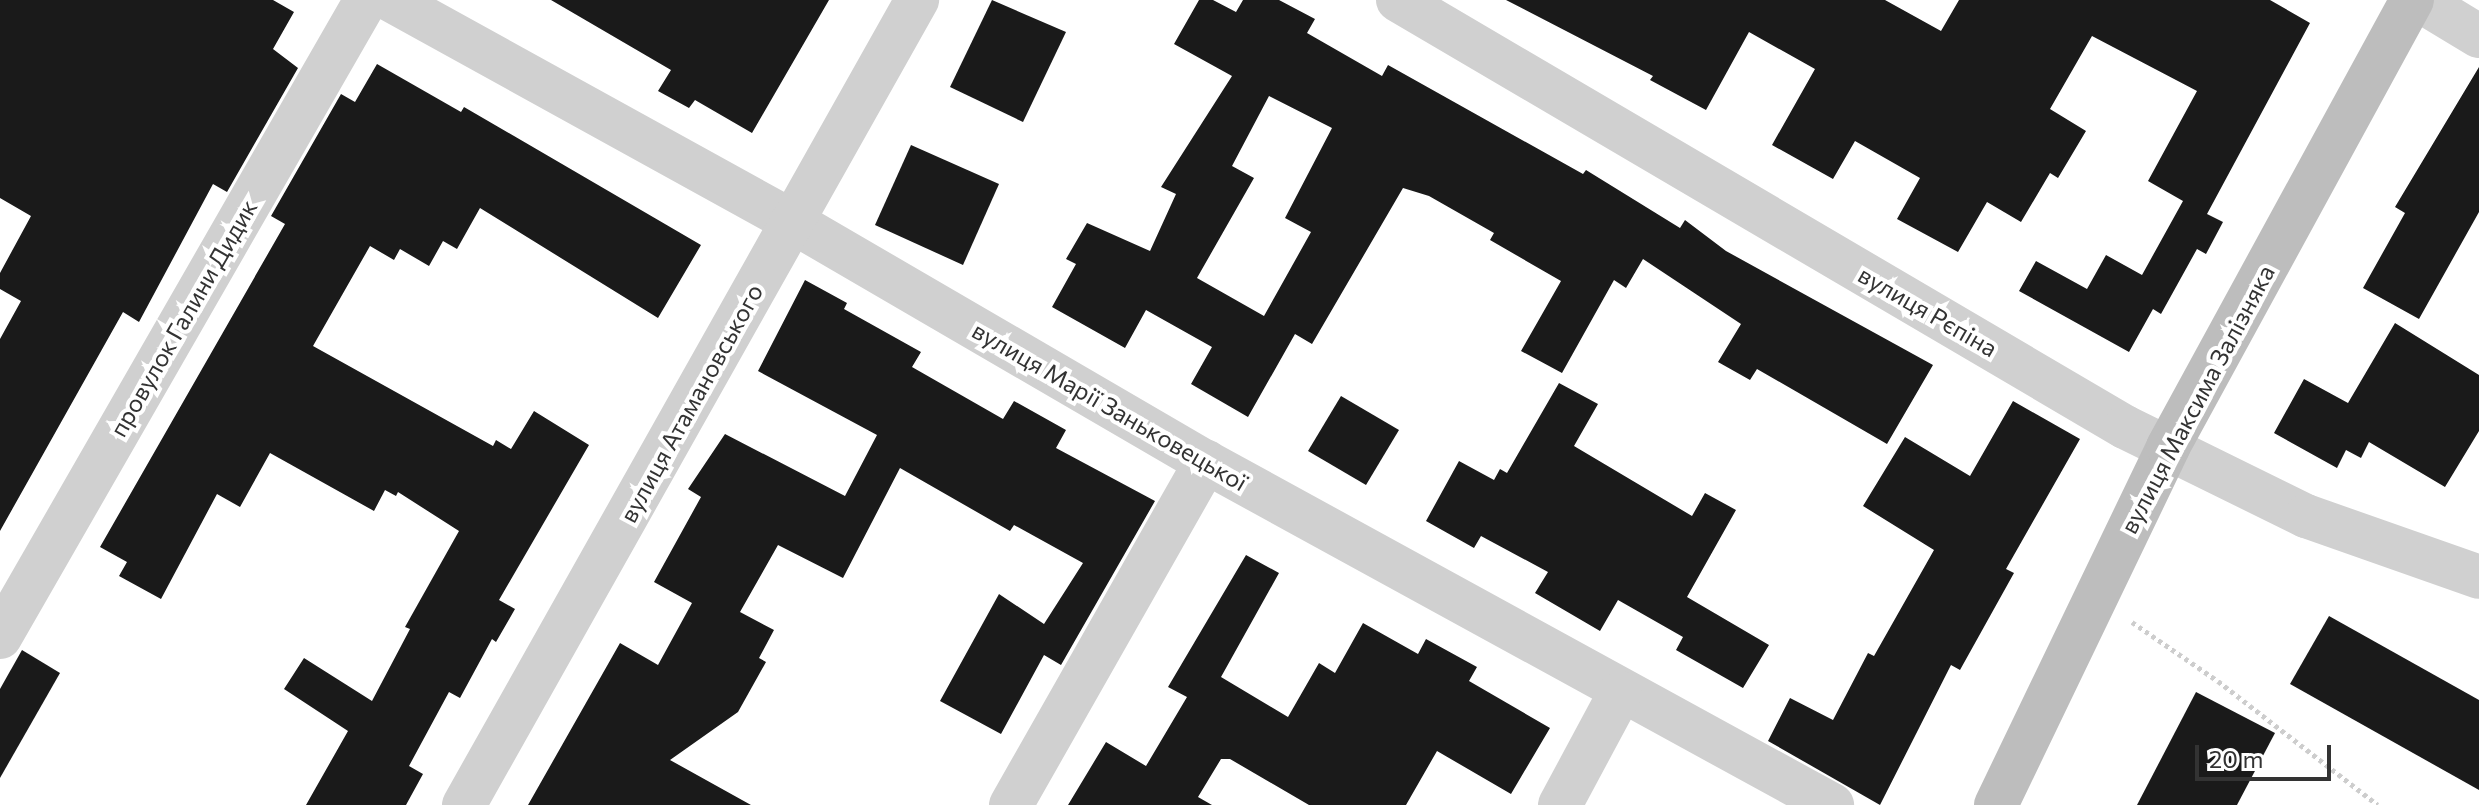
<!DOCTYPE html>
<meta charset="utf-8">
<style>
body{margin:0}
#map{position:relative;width:2479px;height:805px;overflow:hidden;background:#fff;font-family:Commissioner,sans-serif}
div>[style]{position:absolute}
.building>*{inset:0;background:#1a1a1a}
.path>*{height:5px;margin-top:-2.5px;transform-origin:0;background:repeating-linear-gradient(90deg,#cdcdcd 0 4px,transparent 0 8px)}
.street>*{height:44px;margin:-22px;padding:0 22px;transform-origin:22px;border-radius:22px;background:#d0d0d0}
.secondary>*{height:44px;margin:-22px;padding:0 22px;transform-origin:22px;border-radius:22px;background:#bdbdbd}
span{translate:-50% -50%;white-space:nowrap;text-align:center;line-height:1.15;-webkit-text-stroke:8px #fff;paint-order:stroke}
.street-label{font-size:24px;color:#333}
.scale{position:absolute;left:2195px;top:745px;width:136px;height:36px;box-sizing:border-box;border:4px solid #333;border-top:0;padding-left:10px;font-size:24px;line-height:28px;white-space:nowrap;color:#333;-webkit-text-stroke:6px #fff;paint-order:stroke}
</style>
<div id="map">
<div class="building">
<i style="clip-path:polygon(0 0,273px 0,294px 12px,273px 49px,298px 68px,227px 192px,213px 184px,139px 322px,123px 312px,0 531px,0 339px,21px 301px,0 289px,0 273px,31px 216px,0 198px)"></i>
<i style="clip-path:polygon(551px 0,829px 0,752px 133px,695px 100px,689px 108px,658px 91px,671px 70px)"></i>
<i style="clip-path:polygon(992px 0,1066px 32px,1023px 122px,950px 87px)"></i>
<i style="clip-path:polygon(evenodd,1199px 0,1213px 0,1236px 12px,1243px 0,1279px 0,1315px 19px,1307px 33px,1382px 76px,1388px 65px,1583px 174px,1586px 170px,1680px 228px,1685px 220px,1726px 251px,1933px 365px,1887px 444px,1757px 369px,1750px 380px,1718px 362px,1741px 324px,1643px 259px,1626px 288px,1614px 280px,1562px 373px,1521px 351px,1561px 281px,1490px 240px,1494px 233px,1429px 196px,1403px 188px,1312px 344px,1295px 334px,1248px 417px,1191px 384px,1212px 347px,1146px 310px,1125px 348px,1052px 307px,1076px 264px,1066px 259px,1087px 223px,1150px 251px,1176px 194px,1161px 187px,1232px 76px,1174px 44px,1199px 0,1269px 96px,1332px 128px,1285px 218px,1311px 232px,1264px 316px,1197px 278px,1254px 178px,1232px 166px,1269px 96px)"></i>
<i style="clip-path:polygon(1506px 0,1885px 0,1941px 31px,1959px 0,2270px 0,2310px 23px,2207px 214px,2223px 222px,2206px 254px,2197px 249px,2161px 314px,2153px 309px,2129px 352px,2019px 291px,2036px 261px,2087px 289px,2106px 255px,2142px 275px,2183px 201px,2148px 181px,2197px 91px,2092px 36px,2050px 109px,2086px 131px,2058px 178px,2050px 173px,2021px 222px,1987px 202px,1958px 252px,1897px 219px,1920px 178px,1855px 141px,1833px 179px,1772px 145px,1815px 69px,1749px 32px,1706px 110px,1650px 80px,1653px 76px)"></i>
<i style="clip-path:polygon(377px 64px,461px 112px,464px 107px,701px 245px,658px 318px,480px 208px,457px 249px,443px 241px,429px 266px,400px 249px,394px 260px,370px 246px,313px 346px,493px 446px,496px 440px,511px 449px,534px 411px,589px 445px,499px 600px,515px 609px,496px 642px,492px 639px,460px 698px,449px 692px,409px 766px,423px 774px,406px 805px,306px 805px,348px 731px,284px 689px,304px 658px,372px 701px,410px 629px,405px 627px,459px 531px,398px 492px,396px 496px,385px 490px,374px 511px,270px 453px,240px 507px,217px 494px,161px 599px,119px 576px,127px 562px,100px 547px,285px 224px,271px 216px,341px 94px,355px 102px)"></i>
<i style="clip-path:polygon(2479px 67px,2479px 212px,2419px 319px,2363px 288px,2405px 213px,2395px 207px)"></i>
<i style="clip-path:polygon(911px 145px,999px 184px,963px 265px,875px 225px)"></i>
<i style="clip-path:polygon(805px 280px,847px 303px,844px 309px,921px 352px,912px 367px,1003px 419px,1014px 401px,1066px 430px,1056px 448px,1155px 501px,1061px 665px,1044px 655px,1001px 734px,940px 701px,999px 594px,1044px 624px,1083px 563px,1014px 525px,1010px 531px,900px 468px,843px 578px,778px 545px,740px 612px,774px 630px,759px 658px,766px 662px,738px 712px,670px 760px,751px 805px,528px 805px,620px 643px,658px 665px,692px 603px,654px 582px,701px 497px,688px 489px,725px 434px,845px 496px,877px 435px,758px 371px)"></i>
<i style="clip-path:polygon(2395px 323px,2479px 375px,2479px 431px,2445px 487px,2369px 442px,2361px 458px,2346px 450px,2337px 468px,2274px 433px,2304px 379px,2348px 403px)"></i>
<i style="clip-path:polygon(1559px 383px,1598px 404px,1574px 446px,1692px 516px,1705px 493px,1736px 510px,1687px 597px,1769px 645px,1743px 688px,1676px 650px,1683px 637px,1618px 600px,1600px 631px,1535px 593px,1548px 572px,1481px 536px,1474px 548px,1426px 521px,1459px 461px,1494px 480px,1500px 469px,1507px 473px)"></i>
<i style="clip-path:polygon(1341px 396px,1399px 430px,1366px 485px,1308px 451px)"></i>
<i style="clip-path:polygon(2013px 401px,2080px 439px,2006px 569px,2014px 573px,1960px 670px,1951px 665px,1880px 805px,1768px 741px,1790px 698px,1833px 720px,1868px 653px,1874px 656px,1934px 550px,1863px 506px,1905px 437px,1970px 476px)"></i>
<i style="clip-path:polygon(1246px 555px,1279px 573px,1221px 677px,1288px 717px,1319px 663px,1335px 673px,1363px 623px,1418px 654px,1426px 639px,1477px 667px,1469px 681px,1550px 728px,1511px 794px,1437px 751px,1406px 805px,1309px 805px,1230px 759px,1221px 759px,1198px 797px,1212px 805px,1068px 805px,1106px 742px,1146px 766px,1187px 697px,1168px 687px)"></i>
<i style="clip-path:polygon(2329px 616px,2479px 700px,2479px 790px,2290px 684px)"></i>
<i style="clip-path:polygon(22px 650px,60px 673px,0 778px,0 689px)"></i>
<i style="clip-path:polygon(2196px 692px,2275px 733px,2237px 805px,2137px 805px)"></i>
</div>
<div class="path">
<i style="left:2132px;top:622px;width:104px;rotate:34.5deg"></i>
<i style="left:2218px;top:681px;width:202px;rotate:37.8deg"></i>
</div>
<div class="street">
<i style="left:391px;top:0;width:459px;rotate:28.9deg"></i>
<i style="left:793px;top:222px;width:478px;rotate:30.2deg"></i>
<i style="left:1206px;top:462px;width:714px;rotate:28.72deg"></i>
<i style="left:1398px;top:0;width:843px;rotate:30.43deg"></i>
<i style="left:2125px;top:427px;width:202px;rotate:26.2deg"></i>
<i style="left:2306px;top:516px;width:183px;rotate:19.4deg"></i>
<i style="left:2419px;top:0;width:70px;rotate:31deg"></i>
<i style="left:0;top:637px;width:735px;rotate:-60.12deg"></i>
<i style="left:464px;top:805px;width:924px;rotate:-60.63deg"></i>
<i style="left:1011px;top:805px;width:395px;rotate:-60.4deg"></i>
<i style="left:1560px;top:805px;width:127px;rotate:-61.8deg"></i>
</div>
<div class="secondary">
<i style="left:1996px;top:805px;width:397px;rotate:-64.3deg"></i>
<i style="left:2168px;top:447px;width:509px;rotate:-61.37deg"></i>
</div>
<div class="street-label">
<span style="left:1928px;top:311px;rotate:30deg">вулиця Рєпіна</span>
<span style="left:183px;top:318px;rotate:-60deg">провулок Галини Дидик</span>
<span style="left:2197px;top:399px;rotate:-62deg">вулиця Максима Залізняка</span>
<span style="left:691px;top:403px;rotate:-61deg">вулиця Атамановського</span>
<span style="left:1110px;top:406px;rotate:30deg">вулиця Марії Заньковецької</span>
</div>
<div class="scale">20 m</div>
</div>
